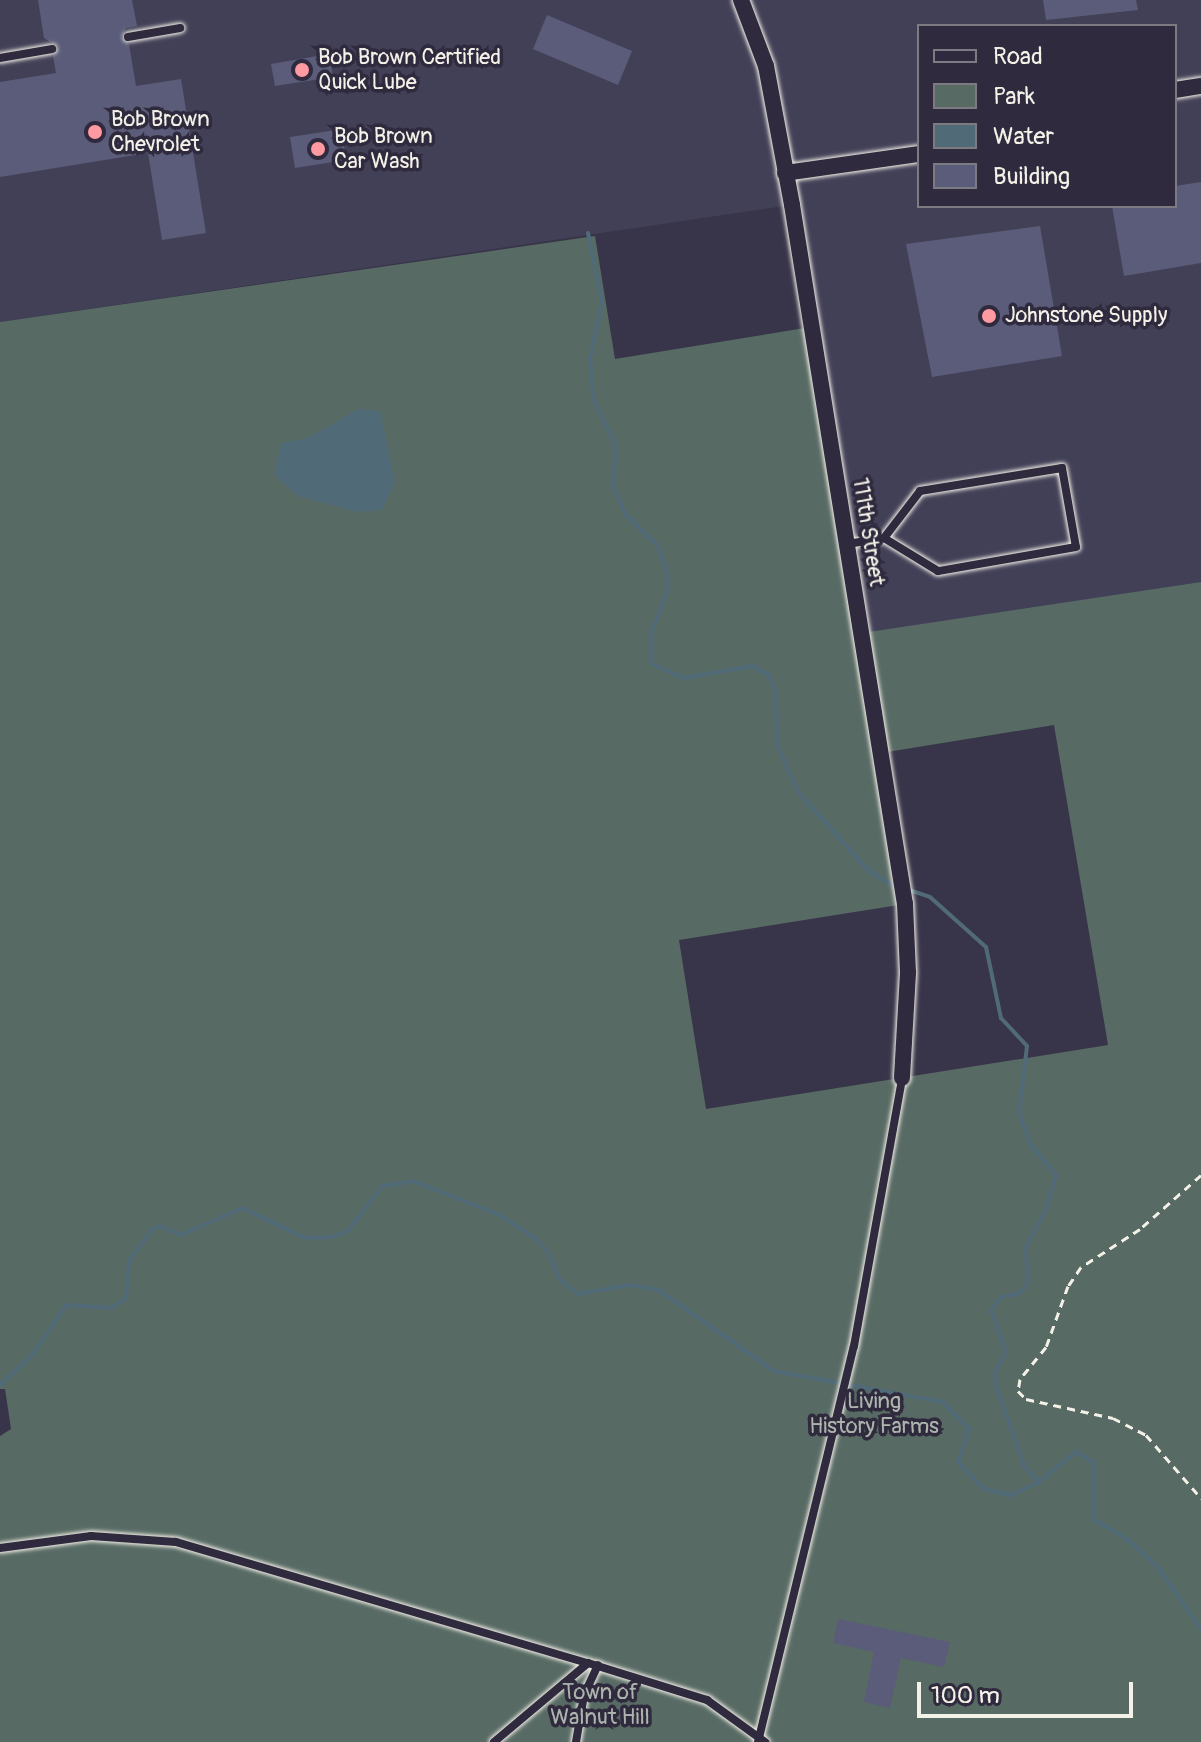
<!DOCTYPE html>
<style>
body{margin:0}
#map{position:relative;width:1201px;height:1742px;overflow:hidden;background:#383449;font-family:Pangolin,sans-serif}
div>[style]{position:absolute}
.built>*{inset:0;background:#424057}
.green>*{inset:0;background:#576a64}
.water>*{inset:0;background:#516a78}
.stream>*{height:4px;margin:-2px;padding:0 2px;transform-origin:2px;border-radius:2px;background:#516a78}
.building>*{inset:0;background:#5a5c79}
.path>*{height:3px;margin-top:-1.5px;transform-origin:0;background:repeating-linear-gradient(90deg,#f4f1e8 0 8px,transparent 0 14px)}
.roads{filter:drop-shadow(0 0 2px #f4f1e8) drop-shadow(0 0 2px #f4f1e8)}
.service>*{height:8px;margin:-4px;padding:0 4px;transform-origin:4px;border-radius:4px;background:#2f2a3d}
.minor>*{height:16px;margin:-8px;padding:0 8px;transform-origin:8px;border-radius:8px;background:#2f2a3d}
.dots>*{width:22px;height:22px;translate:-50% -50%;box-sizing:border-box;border:4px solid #2f2a3d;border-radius:50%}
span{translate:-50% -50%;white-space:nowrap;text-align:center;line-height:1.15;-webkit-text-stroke:7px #2f2a3d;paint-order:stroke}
.poi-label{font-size:22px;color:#f4f1e8}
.left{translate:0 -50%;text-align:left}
.street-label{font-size:22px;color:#f4f1e8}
.park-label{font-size:22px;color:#adb4ad}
.legend{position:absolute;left:917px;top:24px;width:260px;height:184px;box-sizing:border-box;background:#2f2a3d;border:2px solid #7e7a81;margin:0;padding:10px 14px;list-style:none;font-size:24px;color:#f4f1e8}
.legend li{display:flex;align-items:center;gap:16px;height:40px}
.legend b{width:40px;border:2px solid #7e7a81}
.scale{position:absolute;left:917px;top:1682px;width:216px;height:36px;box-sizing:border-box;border:4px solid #f4f1e8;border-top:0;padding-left:10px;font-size:24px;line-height:28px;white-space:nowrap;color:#f4f1e8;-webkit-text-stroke:6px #2f2a3d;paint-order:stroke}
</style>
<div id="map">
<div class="built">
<i style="clip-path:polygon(evenodd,0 0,1201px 0,1201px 582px,862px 634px,791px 205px,0 322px,0 0,919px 26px,1175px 26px,1175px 206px,919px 206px,919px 26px)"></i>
</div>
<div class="green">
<i style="clip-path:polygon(evenodd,595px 236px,615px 359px,811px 327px,862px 633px,1201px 582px,1201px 1742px,0 1742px,0 1436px,11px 1429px,5px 1389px,0 1389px,0 322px,595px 236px,1054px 725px,1108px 1045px,706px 1109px,679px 940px,905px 904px,881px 753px,1054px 725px)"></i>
</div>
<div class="water">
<i style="clip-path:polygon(358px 409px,380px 411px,395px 481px,382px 510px,359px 512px,297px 496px,274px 474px,281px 443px,308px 438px)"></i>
</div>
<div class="stream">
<i style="left:588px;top:233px;width:70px;rotate:78.5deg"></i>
<i style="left:602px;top:302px;width:57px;rotate:102.1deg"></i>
<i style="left:590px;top:358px;width:40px;rotate:85.7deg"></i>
<i style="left:593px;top:398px;width:53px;rotate:64.4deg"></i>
<i style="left:616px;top:446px;width:39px;rotate:94deg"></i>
<i style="left:613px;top:485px;width:33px;rotate:67deg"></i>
<i style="left:626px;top:515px;width:45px;rotate:44.1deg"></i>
<i style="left:658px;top:546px;width:28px;rotate:71deg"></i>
<i style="left:667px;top:572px;width:17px;rotate:87deg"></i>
<i style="left:668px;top:589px;width:45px;rotate:110.9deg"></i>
<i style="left:652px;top:631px;width:33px;rotate:90deg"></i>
<i style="left:652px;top:664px;width:34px;rotate:24deg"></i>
<i style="left:683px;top:678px;width:71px;rotate:-9.7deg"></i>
<i style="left:753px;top:666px;width:18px;rotate:29deg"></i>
<i style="left:769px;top:675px;width:20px;rotate:70deg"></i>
<i style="left:776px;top:694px;width:51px;rotate:88.9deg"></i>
<i style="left:777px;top:745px;width:51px;rotate:65.9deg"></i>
<i style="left:798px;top:792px;width:105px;rotate:48.1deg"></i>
<i style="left:868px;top:870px;width:32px;rotate:32deg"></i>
<i style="left:909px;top:890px;width:22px;rotate:18deg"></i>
<i style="left:930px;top:897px;width:75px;rotate:41.8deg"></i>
<i style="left:986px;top:947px;width:73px;rotate:78.1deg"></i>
<i style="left:1001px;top:1018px;width:38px;rotate:47deg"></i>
<i style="left:1027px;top:1046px;width:67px;rotate:96.8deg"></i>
<i style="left:1019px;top:1113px;width:33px;rotate:70deg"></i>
<i style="left:1030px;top:1144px;width:40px;rotate:50deg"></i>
<i style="left:1056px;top:1175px;width:38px;rotate:107deg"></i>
<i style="left:1045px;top:1211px;width:40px;rotate:118deg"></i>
<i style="left:1026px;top:1246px;width:38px;rotate:88deg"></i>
<i style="left:1027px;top:1284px;width:11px;rotate:128deg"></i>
<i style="left:1020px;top:1293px;width:19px;rotate:168deg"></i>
<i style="left:1001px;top:1297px;width:16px;rotate:128deg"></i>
<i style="left:991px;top:1310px;width:45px;rotate:70.3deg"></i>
<i style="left:1006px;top:1352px;width:21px;rotate:118deg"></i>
<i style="left:996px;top:1371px;width:14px;rotate:90deg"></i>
<i style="left:996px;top:1385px;width:86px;rotate:70.9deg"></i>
<i style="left:1024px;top:1466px;width:22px;rotate:47deg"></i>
<i style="left:0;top:1385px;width:45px;rotate:-43.2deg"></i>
<i style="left:33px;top:1354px;width:59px;rotate:-56deg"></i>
<i style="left:66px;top:1305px;width:46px;rotate:3.7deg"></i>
<i style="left:112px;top:1308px;width:17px;rotate:-36deg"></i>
<i style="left:126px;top:1298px;width:37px;rotate:-85deg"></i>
<i style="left:129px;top:1261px;width:39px;rotate:-54deg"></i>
<i style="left:152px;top:1229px;width:9px;rotate:-21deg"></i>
<i style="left:160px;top:1226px;width:23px;rotate:23deg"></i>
<i style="left:181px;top:1235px;width:67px;rotate:-23.9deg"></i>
<i style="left:242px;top:1208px;width:70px;rotate:25.5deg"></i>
<i style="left:305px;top:1238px;width:27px;rotate:-2deg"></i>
<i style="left:332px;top:1237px;width:17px;rotate:-21deg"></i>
<i style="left:348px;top:1231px;width:56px;rotate:-52.9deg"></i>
<i style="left:382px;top:1186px;width:31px;rotate:-9deg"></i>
<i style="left:413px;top:1181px;width:93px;rotate:21.3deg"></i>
<i style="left:500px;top:1215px;width:42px;rotate:33.3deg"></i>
<i style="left:535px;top:1238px;width:23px;rotate:49deg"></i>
<i style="left:550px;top:1255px;width:26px;rotate:69deg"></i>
<i style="left:559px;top:1279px;width:24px;rotate:38deg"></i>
<i style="left:578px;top:1294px;width:52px;rotate:-10deg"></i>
<i style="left:629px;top:1285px;width:30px;rotate:9deg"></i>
<i style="left:659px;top:1290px;width:141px;rotate:35.2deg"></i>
<i style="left:774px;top:1371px;width:172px;rotate:10.4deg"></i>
<i style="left:943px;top:1402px;width:37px;rotate:46deg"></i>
<i style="left:969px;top:1429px;width:35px;rotate:108deg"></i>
<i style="left:958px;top:1462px;width:37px;rotate:46deg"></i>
<i style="left:984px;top:1489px;width:28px;rotate:13deg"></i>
<i style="left:1011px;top:1495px;width:31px;rotate:-25deg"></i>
<i style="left:1039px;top:1482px;width:48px;rotate:-39deg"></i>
<i style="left:1076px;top:1452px;width:21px;rotate:31deg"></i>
<i style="left:1094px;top:1463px;width:56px;rotate:91deg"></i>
<i style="left:1093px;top:1519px;width:39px;rotate:30deg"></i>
<i style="left:1127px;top:1539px;width:40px;rotate:42deg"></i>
<i style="left:1157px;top:1566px;width:77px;rotate:55.1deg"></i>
</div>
<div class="building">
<i style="clip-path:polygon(38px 0,132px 0,137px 26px,126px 28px,121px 37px,129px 44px,136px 86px,181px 79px,206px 233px,162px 240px,148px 153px,0 177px,0 82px,56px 73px,53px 56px,59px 47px,44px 38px)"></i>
<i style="clip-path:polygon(1043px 0,1136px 0,1138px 10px,1046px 20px)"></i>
<i style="clip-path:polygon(547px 15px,632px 51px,618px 85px,533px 49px)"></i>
<i style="clip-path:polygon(329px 54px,333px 77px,275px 86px,271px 64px)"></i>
<i style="clip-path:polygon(342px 129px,346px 160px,295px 168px,290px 137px)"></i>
<i style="clip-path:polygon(1201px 182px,1201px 263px,1124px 276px,1112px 206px,1175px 206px,1175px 186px)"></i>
<i style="clip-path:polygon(1040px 226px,1062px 356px,932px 377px,906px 244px)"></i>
<i style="clip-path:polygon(838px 1619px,950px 1642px,944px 1667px,901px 1658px,890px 1708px,864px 1702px,874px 1652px,833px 1643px)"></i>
</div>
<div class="path">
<i style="left:1201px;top:1175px;width:81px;rotate:138.5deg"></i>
<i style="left:1140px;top:1229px;width:70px;rotate:147.2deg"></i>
<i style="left:1081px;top:1267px;width:23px;rotate:124deg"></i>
<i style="left:1068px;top:1286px;width:65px;rotate:109.8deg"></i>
<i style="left:1046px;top:1347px;width:41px;rotate:129.1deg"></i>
<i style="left:1020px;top:1379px;width:12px;rotate:99deg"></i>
<i style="left:1018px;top:1391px;width:11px;rotate:45deg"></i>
<i style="left:1026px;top:1399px;width:89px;rotate:12.3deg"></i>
<i style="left:1113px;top:1418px;width:37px;rotate:27deg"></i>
<i style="left:1146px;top:1435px;width:84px;rotate:48.9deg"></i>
</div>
<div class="roads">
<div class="service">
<i style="left:128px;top:37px;width:53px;rotate:-9.8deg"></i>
<i style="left:0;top:58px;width:53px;rotate:-9.8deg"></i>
<i style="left:847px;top:544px;width:37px;rotate:-9deg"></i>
<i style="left:884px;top:538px;width:59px;rotate:-52.5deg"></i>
<i style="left:920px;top:491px;width:144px;rotate:-9.2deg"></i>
<i style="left:1062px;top:468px;width:80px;rotate:80deg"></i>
<i style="left:1076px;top:547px;width:140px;rotate:170.1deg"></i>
<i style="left:938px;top:571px;width:63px;rotate:-148.6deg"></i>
<i style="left:0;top:1548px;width:92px;rotate:-7.5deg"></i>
<i style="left:91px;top:1536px;width:85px;rotate:4deg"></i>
<i style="left:176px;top:1542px;width:429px;rotate:16.4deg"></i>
<i style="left:494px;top:1742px;width:123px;rotate:-40deg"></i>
<i style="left:588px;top:1663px;width:125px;rotate:17.3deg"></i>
<i style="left:707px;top:1700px;width:72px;rotate:35.9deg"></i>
<i style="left:576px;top:1742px;width:48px;rotate:-80.3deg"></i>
<i style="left:584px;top:1695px;width:33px;rotate:-65deg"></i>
<i style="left:758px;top:1742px;width:407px;rotate:-76.4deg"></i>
<i style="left:854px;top:1346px;width:272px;rotate:-79.8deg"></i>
</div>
<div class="minor">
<i style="left:741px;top:0;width:71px;rotate:69.3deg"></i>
<i style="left:766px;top:66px;width:141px;rotate:79.4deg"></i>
<i style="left:792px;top:205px;width:708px;rotate:80.82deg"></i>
<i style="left:905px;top:904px;width:69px;rotate:87.5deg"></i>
<i style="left:908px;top:973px;width:105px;rotate:93.3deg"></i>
<i style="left:1175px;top:90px;width:26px;rotate:-9deg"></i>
<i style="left:785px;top:173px;width:135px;rotate:-8.1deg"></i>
</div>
</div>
<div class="dots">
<i style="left:302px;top:70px;background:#ff9aa2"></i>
<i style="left:95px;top:132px;background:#ff9aa2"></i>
<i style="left:318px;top:149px;background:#ff9aa2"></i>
<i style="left:989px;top:316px;background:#ff9aa2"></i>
</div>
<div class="poi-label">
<span class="left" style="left:318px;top:70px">Bob Brown Certified<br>Quick Lube</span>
<span class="left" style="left:111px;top:132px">Bob Brown<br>Chevrolet</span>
<span class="left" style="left:334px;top:149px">Bob Brown<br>Car Wash</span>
<span class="left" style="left:1005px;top:316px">Johnstone Supply</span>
</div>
<div class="street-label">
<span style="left:868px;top:532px;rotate:81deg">111th Street</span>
</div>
<div class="park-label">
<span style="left:874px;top:1414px">Living<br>History Farms</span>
<span style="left:600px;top:1705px">Town of<br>Walnut Hill</span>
</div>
<ul class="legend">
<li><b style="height:10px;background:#2f2a3d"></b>Road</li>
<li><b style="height:22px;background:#576a64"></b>Park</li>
<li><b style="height:22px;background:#516a78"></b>Water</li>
<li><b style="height:22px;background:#5a5c79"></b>Building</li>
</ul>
<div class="scale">100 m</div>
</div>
